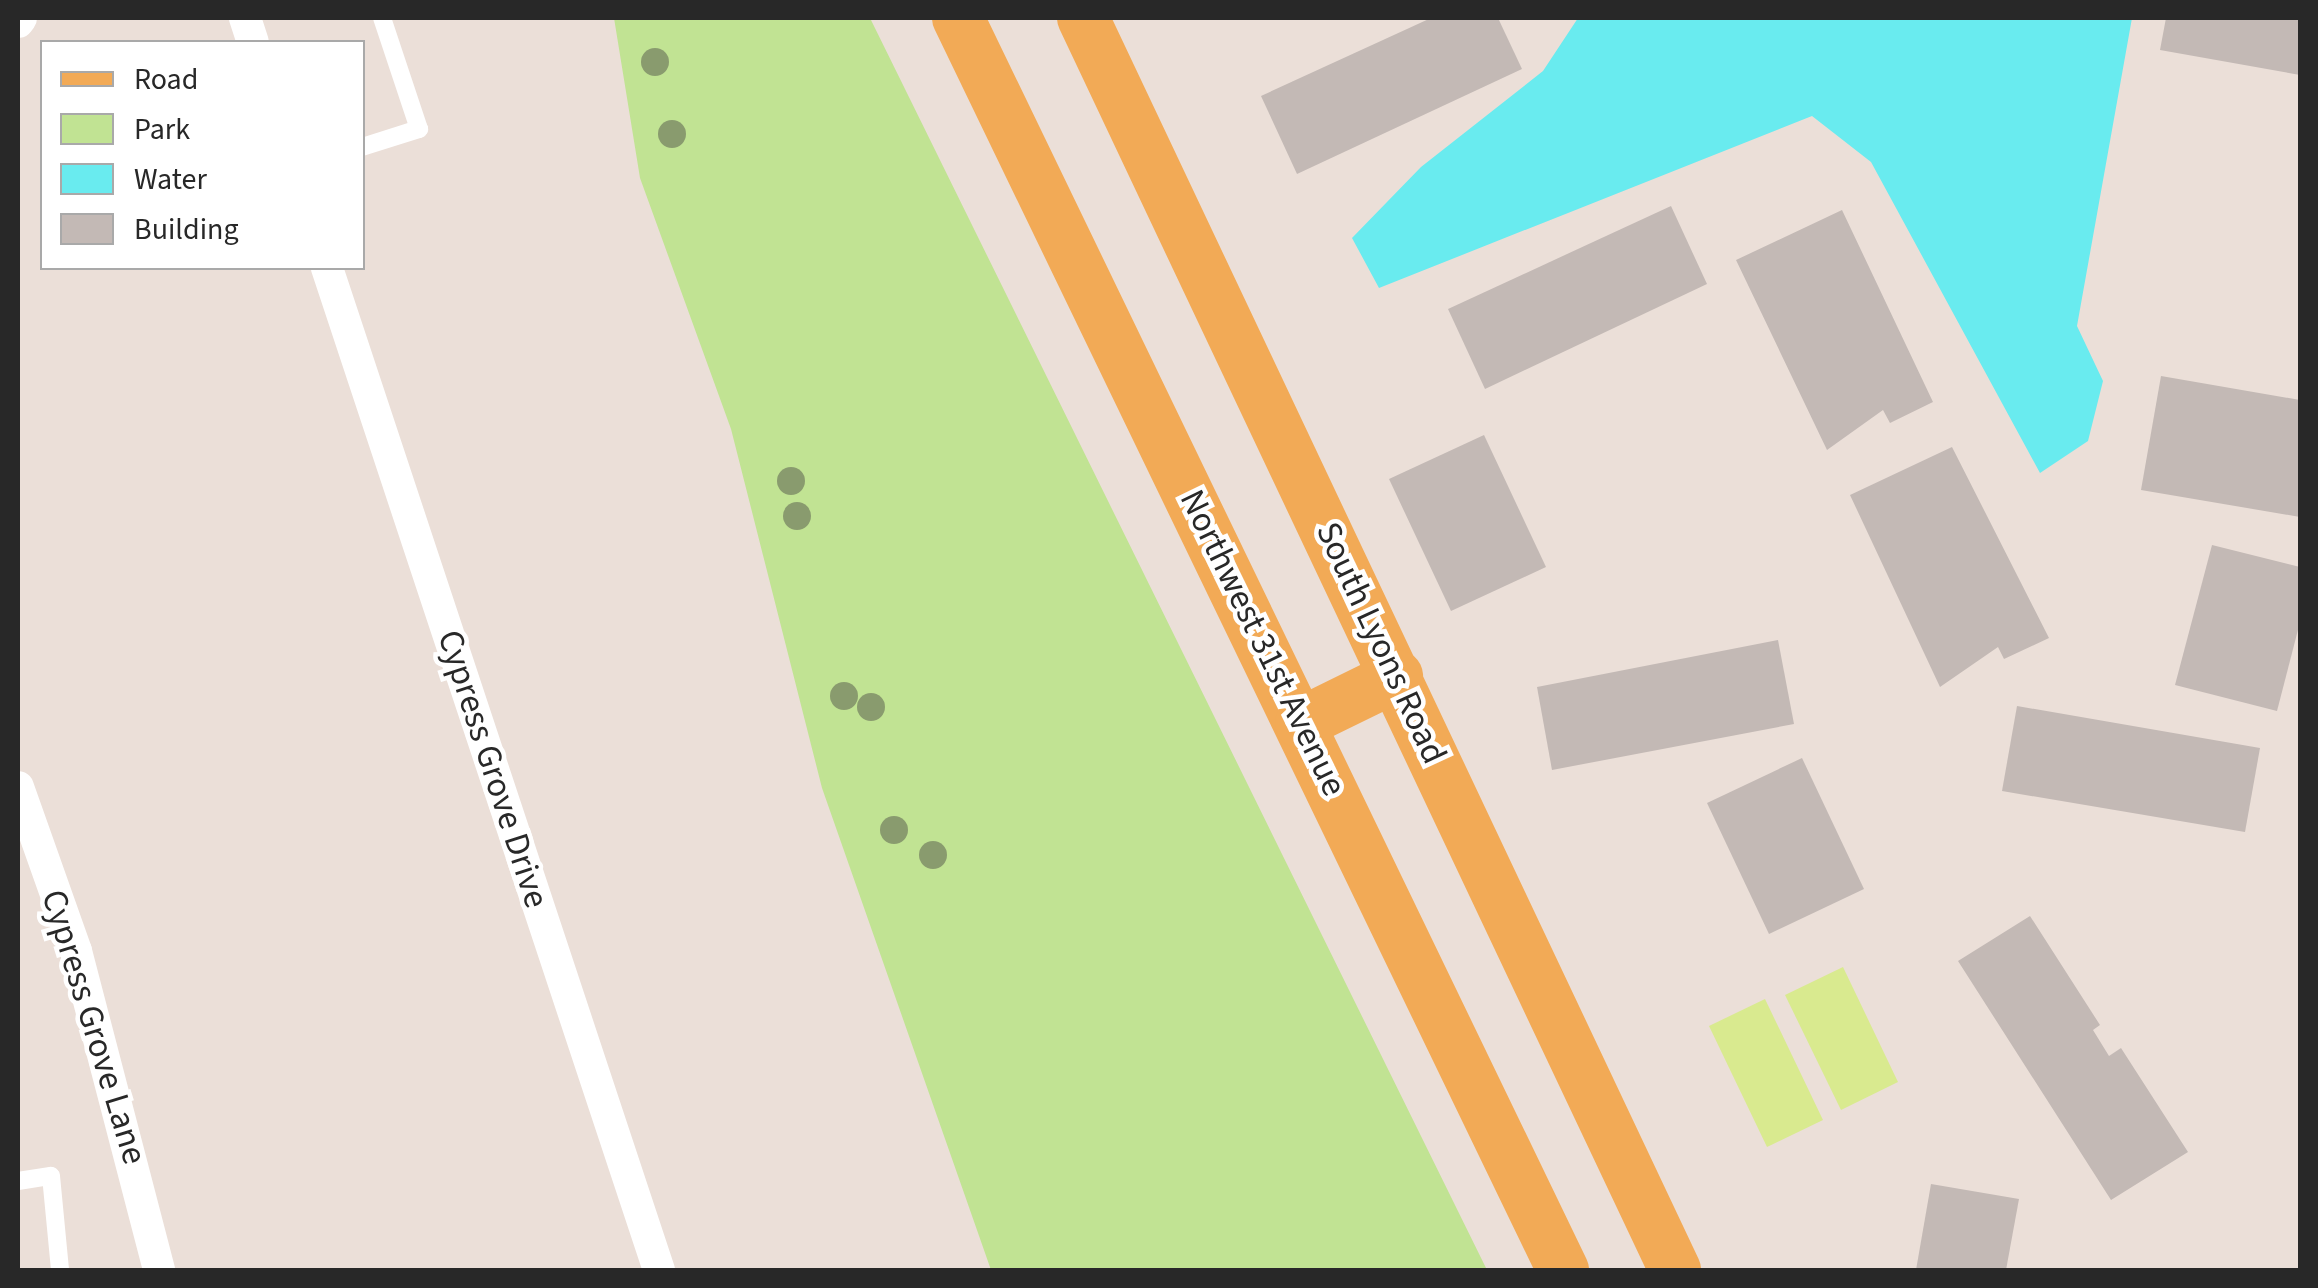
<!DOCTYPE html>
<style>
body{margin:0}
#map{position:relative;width:2318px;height:1288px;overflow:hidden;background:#ebdfd8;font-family:"Source Sans 3",sans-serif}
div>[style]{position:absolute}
.green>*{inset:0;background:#c1e393}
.pitch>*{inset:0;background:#d9ea8f}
.water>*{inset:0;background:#69ebef}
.building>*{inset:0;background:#c3b9b5}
.service>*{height:18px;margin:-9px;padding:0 9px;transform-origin:9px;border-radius:9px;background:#fff}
.minor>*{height:32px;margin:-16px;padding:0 16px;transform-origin:16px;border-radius:16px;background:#fff}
.primary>*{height:52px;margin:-26px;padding:0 26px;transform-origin:26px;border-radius:26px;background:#f2aa56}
.trees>*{width:28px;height:28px;margin:-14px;border-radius:50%;background:#899b6e}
span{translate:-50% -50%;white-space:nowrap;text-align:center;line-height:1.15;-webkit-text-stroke:9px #fff;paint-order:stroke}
.street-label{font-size:35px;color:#282828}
.frame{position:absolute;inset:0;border:20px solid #282828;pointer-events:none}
.legend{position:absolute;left:40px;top:40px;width:325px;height:230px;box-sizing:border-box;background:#fff;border:2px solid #a9a9a9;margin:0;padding:12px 18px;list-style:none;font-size:30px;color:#282828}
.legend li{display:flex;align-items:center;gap:20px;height:50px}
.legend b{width:50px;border:2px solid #a9a9a9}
</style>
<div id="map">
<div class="green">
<i style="clip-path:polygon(614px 18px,870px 18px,1487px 1270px,991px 1270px,822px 788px,731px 429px,640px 178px)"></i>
</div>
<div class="pitch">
<i style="clip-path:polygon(1843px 967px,1898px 1082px,1841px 1110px,1785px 995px)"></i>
<i style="clip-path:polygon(1765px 999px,1823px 1120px,1767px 1147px,1709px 1026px)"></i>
</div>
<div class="water">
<i style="clip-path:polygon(1578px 18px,2132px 18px,2077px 326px,2103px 381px,2088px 441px,2040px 473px,1871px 162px,1812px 116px,1379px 288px,1352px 238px,1421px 167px,1543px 71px)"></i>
</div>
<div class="building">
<i style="clip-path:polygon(1431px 18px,1498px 18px,1522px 69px,1297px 174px,1261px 96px)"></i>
<i style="clip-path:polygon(2166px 18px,2300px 18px,2300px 75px,2160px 50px)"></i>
<i style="clip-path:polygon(1671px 206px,1707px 284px,1485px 389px,1448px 309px)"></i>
<i style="clip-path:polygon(1842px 210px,1933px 402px,1890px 423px,1883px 410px,1827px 450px,1736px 260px)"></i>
<i style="clip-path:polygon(2161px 376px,2300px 400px,2300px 517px,2141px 490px)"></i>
<i style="clip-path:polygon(1484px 435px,1546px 567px,1451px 611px,1389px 479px)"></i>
<i style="clip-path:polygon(1952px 447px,2049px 638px,2004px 659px,1998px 647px,1940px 687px,1850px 495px)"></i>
<i style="clip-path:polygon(2212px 545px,2300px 567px,2300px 622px,2277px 711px,2175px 685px)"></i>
<i style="clip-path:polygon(1778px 640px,1794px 724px,1552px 770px,1537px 687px)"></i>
<i style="clip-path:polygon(2017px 706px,2260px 748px,2245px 832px,2002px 791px)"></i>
<i style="clip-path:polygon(1802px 758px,1864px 889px,1769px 934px,1707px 803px)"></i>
<i style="clip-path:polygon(2030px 916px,2100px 1025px,2093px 1030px,2109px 1056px,2121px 1048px,2188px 1152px,2111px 1200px,1958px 961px)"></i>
<i style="clip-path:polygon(1931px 1184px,2019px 1199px,2006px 1270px,1916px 1270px)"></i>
</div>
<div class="service">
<i style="left:362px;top:147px;width:60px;rotate:-17.5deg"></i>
<i style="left:419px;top:129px;width:117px;rotate:-108.4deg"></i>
<i style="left:18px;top:1181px;width:33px;rotate:-9deg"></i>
<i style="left:51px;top:1176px;width:94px;rotate:84.5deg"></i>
</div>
<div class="minor">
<i style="left:245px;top:18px;width:25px;rotate:72deg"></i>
<i style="left:18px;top:22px;width:5px;rotate:-53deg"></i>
<i style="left:327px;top:268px;width:1056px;rotate:71.67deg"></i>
<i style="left:18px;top:787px;width:174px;rotate:70.5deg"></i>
<i style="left:76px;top:951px;width:330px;rotate:75.4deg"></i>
</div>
<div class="primary">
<i style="left:958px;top:18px;width:1391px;rotate:64.21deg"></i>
<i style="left:1083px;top:18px;width:1385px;rotate:64.69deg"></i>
<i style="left:1301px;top:723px;width:107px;rotate:-26.1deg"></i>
</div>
<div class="trees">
<i style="left:655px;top:62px"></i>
<i style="left:672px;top:134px"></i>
<i style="left:791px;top:481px"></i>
<i style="left:797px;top:516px"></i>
<i style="left:844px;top:696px"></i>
<i style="left:871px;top:707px"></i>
<i style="left:894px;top:830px"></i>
<i style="left:933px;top:855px"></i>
</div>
<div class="street-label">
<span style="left:1263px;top:643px;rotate:64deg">Northwest 31st Avenue</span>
<span style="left:1381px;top:643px;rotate:65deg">South Lyons Road</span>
<span style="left:493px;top:769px;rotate:72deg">Cypress Grove Drive</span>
<span style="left:94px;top:1027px;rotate:73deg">Cypress Grove Lane</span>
</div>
<div class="frame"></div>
<ul class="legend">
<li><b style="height:12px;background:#f2aa56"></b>Road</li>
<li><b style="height:28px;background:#c1e393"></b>Park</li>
<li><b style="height:28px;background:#69ebef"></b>Water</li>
<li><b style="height:28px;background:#c3b9b5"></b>Building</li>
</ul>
</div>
